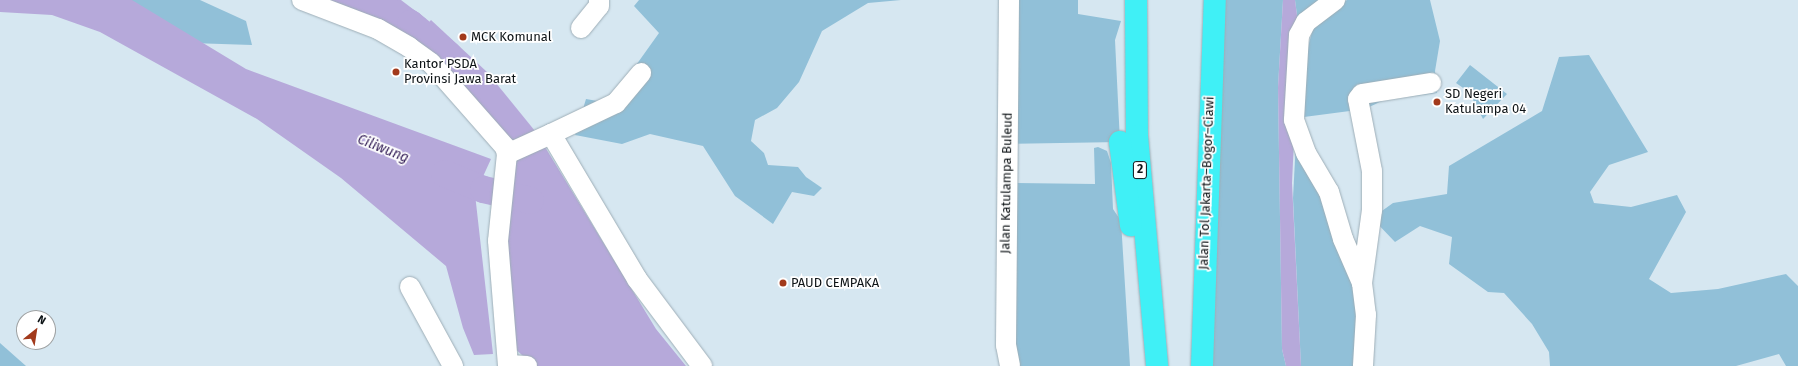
<!DOCTYPE html>
<meta charset="utf-8">
<style>
body{margin:0}
#map{position:relative;width:1798px;height:366px;overflow:hidden;background:#d6e7f1;font-family:"Fira Sans",sans-serif}
div>[style]{position:absolute}
.green>*{inset:0;background:#91c0d8}
.water>*{inset:0;background:#b6a9da}
.river>*{height:27px;margin:-13.5px;padding:0 13.5px;transform-origin:13.5px;border-radius:13.5px;background:#b6a9da}
.roads{filter:drop-shadow(0 0 1px #9eaeb7) drop-shadow(0 0 1px #9eaeb7)}
.minor>*{height:20px;margin:-10px;padding:0 10px;transform-origin:10px;border-radius:10px;background:#fff}
.highway>*{height:22px;margin:-11px;padding:0 11px;transform-origin:11px;border-radius:11px;background:#40f0f6}
.dots>*{width:11px;height:11px;translate:-50% -50%;box-sizing:border-box;border:2px solid #fff;border-radius:50%}
span{translate:-50% -50%;white-space:nowrap;text-align:center;line-height:1.15;-webkit-text-stroke:3.5px #fff;paint-order:stroke}
.shield-label span{padding:1px 3px;background:#fff;border:1px solid;border-radius:3px;-webkit-text-stroke-width:0}
.shield-label{font-size:12px;color:#0d1316;font-weight:700}
.poi-label{font-size:13px;color:#0d1316}
.left{translate:0 -50%;text-align:left}
.street-label{font-size:13px;color:#0d1316}
.water-label{font-size:14px;color:#301a54;font-style:italic}
.north{position:absolute;left:16px;top:310px;width:40px;height:40px;box-sizing:border-box;background:#fff;border:1px solid #9ea1a2;border-radius:50%;rotate:30deg;font-size:11px;font-weight:700;line-height:16px;text-align:center;color:#0d1316}
.north::after{content:'';display:block;margin:auto;width:14px;height:18px;background:#a23a1c;clip-path:polygon(50% 0,100% 100%,50% 72%,0 100%)}
</style>
<div id="map">
<div class="green">
<i style="clip-path:polygon(119px 0,200px 0,246px 21px,252px 45px,191px 43px)"></i>
<i style="clip-path:polygon(639px 0,901px 0,868px 3px,822px 31px,799px 82px,777px 108px,755px 120px,751px 141px,764px 153px,768px 165px,798px 167px,806px 177px,822px 188px,814px 196px,792px 192px,773px 224px,735px 196px,703px 146px,650px 134px,622px 144px,575px 135px,586px 99px,609px 103px,659px 33px,634px 6px)"></i>
<i style="clip-path:polygon(1009px 0,1078px 0,1078px 14px,1121px 21px,1115px 40px,1120px 142px,1008px 144px)"></i>
<i style="clip-path:polygon(1215px 0,1283px 0,1278px 87px,1282px 349px,1286px 366px,1202px 366px)"></i>
<i style="clip-path:polygon(1295px 0,1334px 0,1299px 31px)"></i>
<i style="clip-path:polygon(1347px 0,1430px 0,1440px 41px,1435px 71px,1437px 93px,1384px 100px,1365px 109px,1304px 117px,1306px 55px,1314px 24px)"></i>
<i style="clip-path:polygon(1589px 55px,1648px 152px,1609px 165px,1590px 192px,1594px 203px,1631px 207px,1677px 195px,1686px 212px,1649px 279px,1671px 293px,1718px 289px,1786px 274px,1798px 286px,1798px 366px,1786px 366px,1779px 354px,1736px 366px,1550px 366px,1549px 352px,1532px 324px,1504px 293px,1488px 292px,1449px 264px,1452px 237px,1420px 226px,1395px 242px,1372px 218px,1393px 203px,1447px 194px,1449px 166px,1542px 111px,1559px 57px)"></i>
<i style="clip-path:polygon(1470px 65px,1507px 94px,1483px 119px,1469px 92px,1456px 83px)"></i>
<i style="clip-path:polygon(1296px 141px,1355px 270px,1363px 366px,1301px 366px,1293px 198px)"></i>
<i style="clip-path:polygon(1098px 147px,1107px 151px,1111px 163px,1113px 209px,1121px 221px,1130px 366px,1007px 366px,1005px 183px,1095px 184px,1094px 148px)"></i>
<i style="clip-path:polygon(0 343px,26px 366px,0 366px)"></i>
</div>
<div class="water">
<i style="clip-path:polygon(0 0,132px 0,246px 69px,491px 159px,475px 194px,493px 354px,474px 355px,463px 328px,446px 266px,341px 178px,257px 119px,100px 32px,52px 15px,0 12px)"></i>
<i style="clip-path:polygon(325px 0,401px 0,426px 19px,409px 38px)"></i>
<i style="clip-path:polygon(1283px 0,1295px 0,1299px 31px,1292px 183px,1301px 366px,1286px 366px,1282px 349px,1278px 87px)"></i>
<i style="clip-path:polygon(431px 20px,487px 72px,535px 131px,509px 146px,413px 41px)"></i>
<i style="clip-path:polygon(542px 142px,656px 329px,686px 366px,534px 366px,511px 345px,504px 199px,507px 159px)"></i>
</div>
<div class="river">
<i style="left:371px;top:0;width:45px;rotate:30.5deg"></i>
<i style="left:410px;top:23px;width:50px;rotate:39.4deg"></i>
<i style="left:444px;top:173px;width:42px;rotate:22.3deg"></i>
<i style="left:483px;top:189px;width:48px;rotate:13.2deg"></i>
</div>
<div class="roads">
<div class="minor">
<i style="left:302px;top:0;width:81px;rotate:20.9deg"></i>
<i style="left:378px;top:29px;width:36px;rotate:30deg"></i>
<i style="left:409px;top:47px;width:27px;rotate:36deg"></i>
<i style="left:431px;top:63px;width:112px;rotate:48.6deg"></i>
<i style="left:505px;top:147px;width:7px;rotate:74deg"></i>
<i style="left:507px;top:154px;width:87px;rotate:95.9deg"></i>
<i style="left:498px;top:241px;width:125px;rotate:85.4deg"></i>
<i style="left:1009px;top:0;width:345px;rotate:90.5deg"></i>
<i style="left:1006px;top:345px;width:21px;rotate:79deg"></i>
<i style="left:1335px;top:0;width:36px;rotate:143deg"></i>
<i style="left:1306px;top:22px;width:15px;rotate:118deg"></i>
<i style="left:1299px;top:35px;width:85px;rotate:93.4deg"></i>
<i style="left:1294px;top:120px;width:35px;rotate:70deg"></i>
<i style="left:1306px;top:153px;width:45px;rotate:59.5deg"></i>
<i style="left:1329px;top:192px;width:49px;rotate:73.4deg"></i>
<i style="left:1343px;top:239px;width:48px;rotate:66.6deg"></i>
<i style="left:1362px;top:283px;width:32px;rotate:83deg"></i>
<i style="left:1366px;top:315px;width:51px;rotate:93.4deg"></i>
<i style="left:581px;top:28px;width:28px;rotate:-51deg"></i>
<i style="left:599px;top:6px;width:6px;rotate:-90deg"></i>
<i style="left:551px;top:134px;width:72px;rotate:-25.5deg"></i>
<i style="left:616px;top:103px;width:39px;rotate:-50deg"></i>
<i style="left:507px;top:154px;width:48px;rotate:-24.4deg"></i>
<i style="left:551px;top:134px;width:169px;rotate:59.3deg"></i>
<i style="left:637px;top:279px;width:109px;rotate:53.2deg"></i>
<i style="left:1362px;top:283px;width:74px;rotate:-82.2deg"></i>
<i style="left:1372px;top:210px;width:39px;rotate:-90deg"></i>
<i style="left:1372px;top:171px;width:73px;rotate:-101deg"></i>
<i style="left:1358px;top:99px;width:6px;rotate:-51deg"></i>
<i style="left:1362px;top:94px;width:70px;rotate:-9.1deg"></i>
<i style="left:410px;top:287px;width:90px;rotate:61.4deg"></i>
<i style="left:508px;top:365px;width:19px;rotate:3deg"></i>
</div>
<div class="highway">
<i style="left:1136px;top:0;width:136px;rotate:89.6deg"></i>
<i style="left:1137px;top:136px;width:231px;rotate:85deg"></i>
<i style="left:1120px;top:142px;width:84px;rotate:82.5deg"></i>
<i style="left:1202px;top:366px;width:366px;rotate:-88deg"></i>
</div>
</div>
<div class="dots">
<i style="left:463px;top:37px;background:#a23a1c"></i>
<i style="left:396px;top:72px;background:#a23a1c"></i>
<i style="left:1437px;top:102px;background:#a23a1c"></i>
<i style="left:783px;top:283px;background:#a23a1c"></i>
</div>
<div class="shield-label">
<span style="left:1140px;top:170px">2</span>
</div>
<div class="poi-label">
<span class="left" style="left:471px;top:37px">MCK Komunal</span>
<span class="left" style="left:404px;top:72px">Kantor PSDA<br>Provinsi Jawa Barat</span>
<span class="left" style="left:1445px;top:102px">SD Negeri<br>Katulampa 04</span>
<span class="left" style="left:791px;top:283px">PAUD CEMPAKA</span>
</div>
<div class="street-label">
<span style="left:1007px;top:183px;rotate:-89deg">Jalan Katulampa Buleud</span>
<span style="left:1207px;top:183px;rotate:-88deg">Jalan Tol Jakarta–Bogor–Ciawi</span>
</div>
<div class="water-label">
<span style="left:383px;top:149px;rotate:22deg">Ciliwung</span>
</div>
<div class="north">N</div>
</div>
